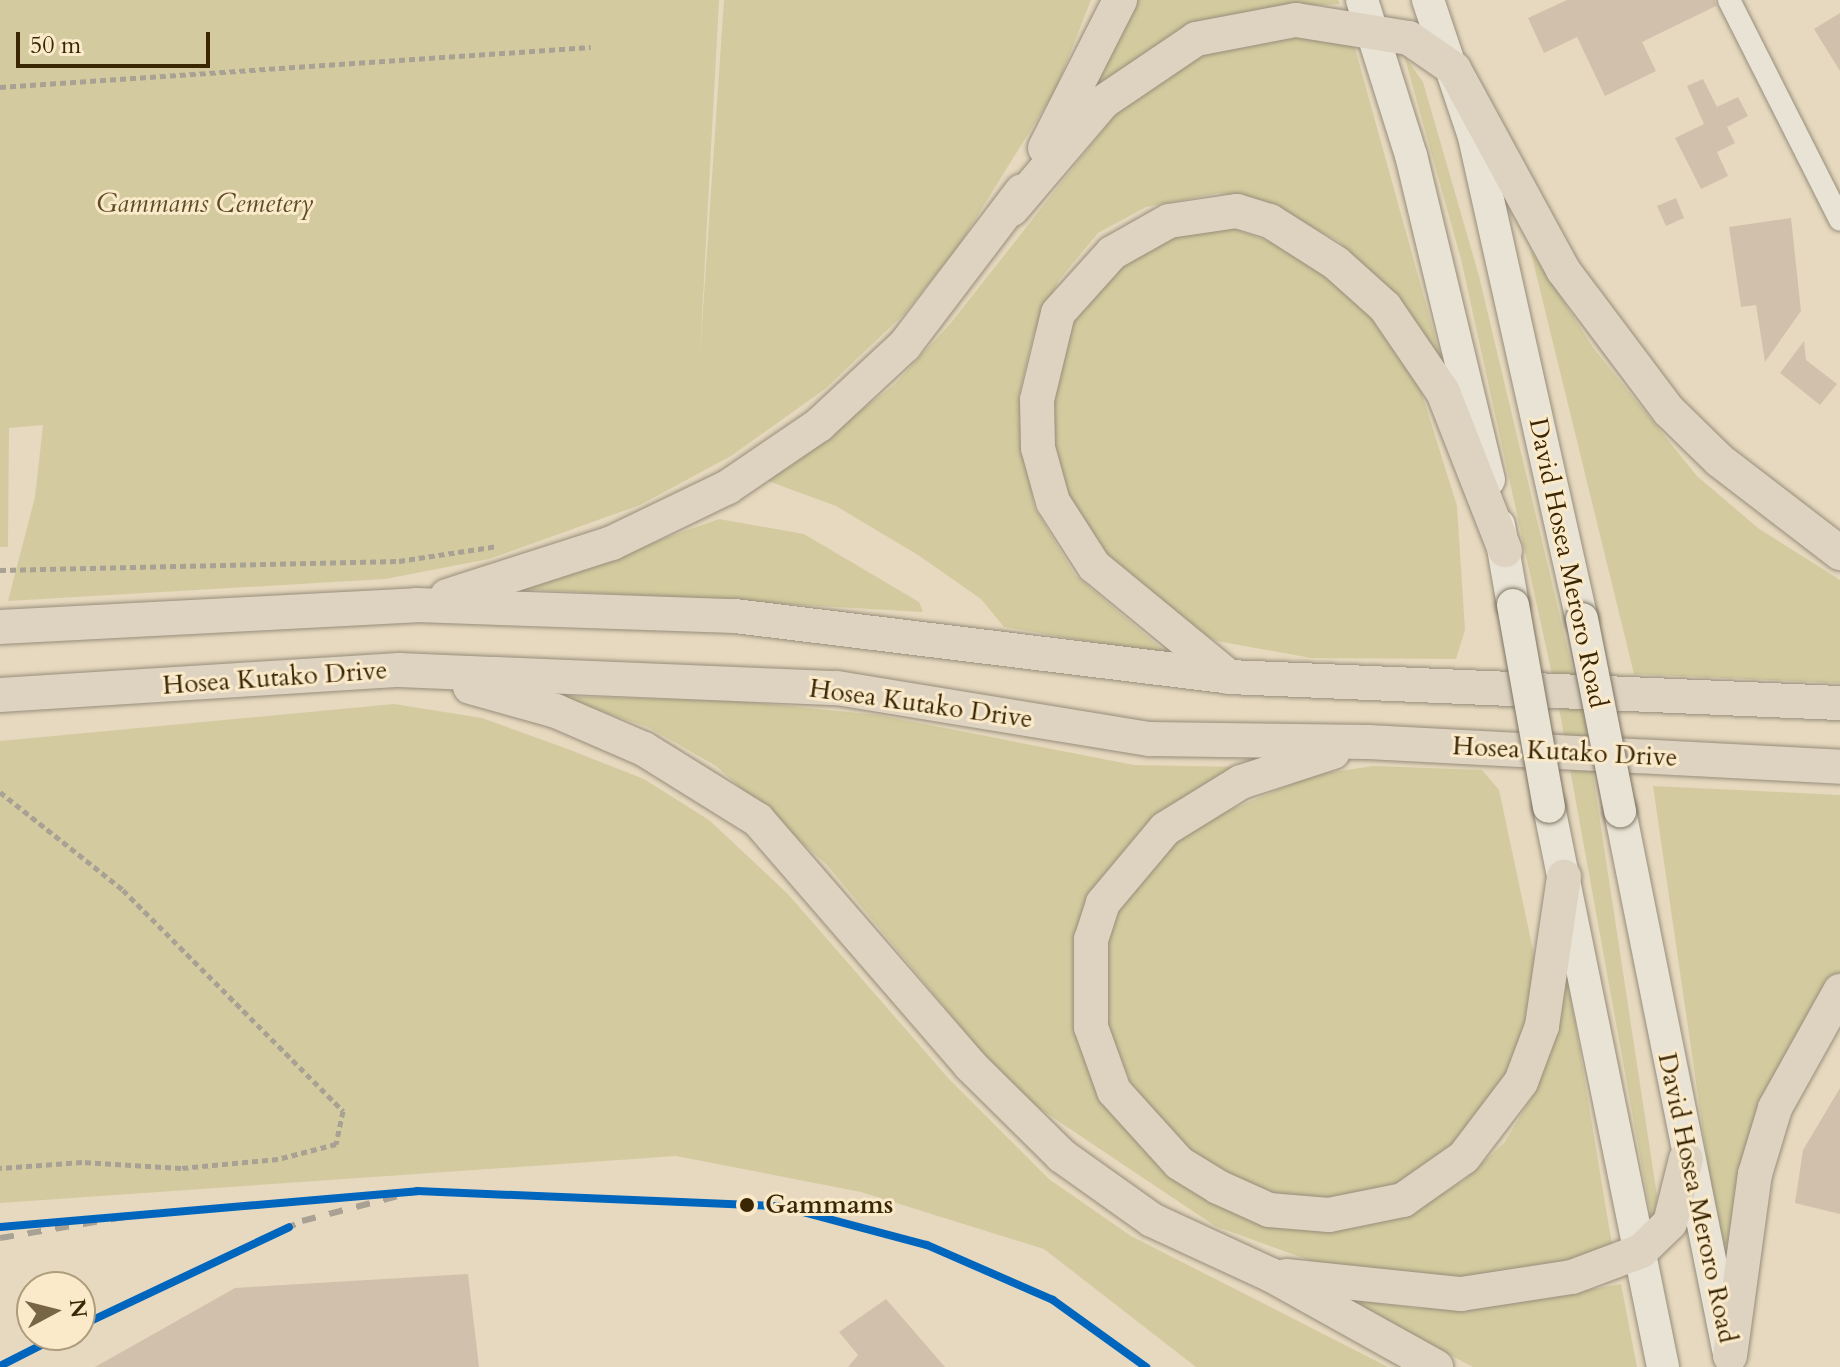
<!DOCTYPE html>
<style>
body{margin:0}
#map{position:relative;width:1840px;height:1367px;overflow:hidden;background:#e6d9bf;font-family:Cardo,serif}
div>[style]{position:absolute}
.green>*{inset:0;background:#d3cb9f}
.building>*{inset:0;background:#d1c1ac}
.path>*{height:5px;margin-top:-2.5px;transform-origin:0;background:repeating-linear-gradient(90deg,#a8a194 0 6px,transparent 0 10px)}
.roads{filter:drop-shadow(0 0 2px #978d7a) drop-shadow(0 0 2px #978d7a)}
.minor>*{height:22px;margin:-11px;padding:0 11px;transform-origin:11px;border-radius:11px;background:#e9e3d6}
.secondary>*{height:32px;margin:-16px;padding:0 16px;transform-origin:16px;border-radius:16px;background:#e9e3d6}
.primary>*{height:34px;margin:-17px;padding:0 17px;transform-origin:17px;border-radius:17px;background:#ded3c1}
.rail>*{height:6px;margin-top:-3px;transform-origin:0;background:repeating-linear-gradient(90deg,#a8a194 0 14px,transparent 0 28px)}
.bridges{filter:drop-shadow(0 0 2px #7e7462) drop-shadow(0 0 2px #7e7462)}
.secondary-bridge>*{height:32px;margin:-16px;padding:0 16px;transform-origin:16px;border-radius:16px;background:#e9e3d6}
.rail-1>*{height:8px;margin:-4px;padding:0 4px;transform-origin:4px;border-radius:4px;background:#0065bd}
.dots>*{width:22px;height:22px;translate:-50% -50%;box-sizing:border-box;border:4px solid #faeaca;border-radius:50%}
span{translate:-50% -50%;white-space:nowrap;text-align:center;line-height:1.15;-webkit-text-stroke:6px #faeaca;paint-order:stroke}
.park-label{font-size:26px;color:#5d4c24;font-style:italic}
.street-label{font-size:26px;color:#3b2604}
.stop-label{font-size:26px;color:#3b2604;font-weight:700}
.left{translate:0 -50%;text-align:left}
.north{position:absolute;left:16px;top:1271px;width:80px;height:80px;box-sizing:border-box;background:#faeaca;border:2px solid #ae9c7b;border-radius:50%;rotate:83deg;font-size:22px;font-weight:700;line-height:32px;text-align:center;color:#3b2604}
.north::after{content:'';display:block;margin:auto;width:28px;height:36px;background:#776545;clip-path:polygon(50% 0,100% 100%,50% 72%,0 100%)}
.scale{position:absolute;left:16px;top:32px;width:194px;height:36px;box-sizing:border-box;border:4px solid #3b2604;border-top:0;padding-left:10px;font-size:24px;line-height:28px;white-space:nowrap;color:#3b2604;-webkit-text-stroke:6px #faeaca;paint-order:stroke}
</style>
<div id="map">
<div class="green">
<i style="clip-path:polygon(0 0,719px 0,700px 354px,724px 0,1091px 0,1056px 89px,958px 247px,904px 314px,825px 389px,731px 456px,640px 505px,489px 559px,385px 579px,8px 601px,35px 497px,43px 425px,9px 428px,8px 547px,0 547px)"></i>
<i style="clip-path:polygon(1130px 0,1338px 0,1340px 4px,1269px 8px,1196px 25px,1087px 102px)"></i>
<i style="clip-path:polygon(1351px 34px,1444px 369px,1339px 241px,1255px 198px,1218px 193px,1146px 207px,1098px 233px,1059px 280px,1034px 334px,1019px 395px,1034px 507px,1075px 575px,1169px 655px,1004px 627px,981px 599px,918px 555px,836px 506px,768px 481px,893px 386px,950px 324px,1122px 106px,1204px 51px,1268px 36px)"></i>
<i style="clip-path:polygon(1404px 55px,1423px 82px,1479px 276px,1585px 722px,1657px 1196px,1653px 1228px,1557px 697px,1461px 259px)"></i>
<i style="clip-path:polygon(1223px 225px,1303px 253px,1386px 331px,1417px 378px,1457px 506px,1465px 630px,1456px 659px,1311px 658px,1217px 641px,1186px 625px,1103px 555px,1074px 512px,1056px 471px,1051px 419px,1060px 352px,1078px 313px,1144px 244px)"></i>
<i style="clip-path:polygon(1530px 249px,1594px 349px,1697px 476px,1758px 528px,1840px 580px,1840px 683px,1634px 674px)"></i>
<i style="clip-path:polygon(719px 519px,804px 534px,919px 602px,923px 612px,523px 589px)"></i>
<i style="clip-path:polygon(555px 696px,736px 701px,878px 715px,1134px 765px,1243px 767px,1126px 849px,1080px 933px,1078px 1024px,1110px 1103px,1316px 1230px,1362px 1226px,1414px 1210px,1463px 1181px,1504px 1143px,1534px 1094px,1568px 979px,1613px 1251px,1563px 1268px,1475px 1278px,1394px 1276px,1330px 1268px,1215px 1226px,1015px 1092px,827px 865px,716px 766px,648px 727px)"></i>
<i style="clip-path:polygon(394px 704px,482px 718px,565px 748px,644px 779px,709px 820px,788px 894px,949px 1079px,1049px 1179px,1131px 1236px,1388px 1367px,1196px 1367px,1044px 1249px,861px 1192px,676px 1156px,0 1203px,0 741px)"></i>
<i style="clip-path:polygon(1373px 766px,1482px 770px,1499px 790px,1536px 964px,1531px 1017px,1498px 1100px,1440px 1163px,1360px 1202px,1272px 1196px,1227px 1177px,1187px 1148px,1133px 1087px,1110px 1037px,1100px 991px,1103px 949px,1125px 896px,1154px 857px,1197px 824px,1313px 775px)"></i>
<i style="clip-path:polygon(1653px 786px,1840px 795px,1840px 980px,1747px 1161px,1728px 1243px,1720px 1248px)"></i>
<i style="clip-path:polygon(1621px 1284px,1637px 1367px,1473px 1367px,1342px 1298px,1415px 1308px,1503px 1305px)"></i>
</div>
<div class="building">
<i style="clip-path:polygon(1567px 0,1715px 0,1716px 6px,1642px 42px,1656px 71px,1605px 96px,1577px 37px,1544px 53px,1528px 18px)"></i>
<i style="clip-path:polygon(1840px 13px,1840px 71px,1814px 29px)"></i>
<i style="clip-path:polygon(1703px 79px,1717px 107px,1738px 97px,1748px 116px,1727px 127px,1735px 143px,1717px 152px,1728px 176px,1701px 189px,1675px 138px,1704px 124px,1687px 86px)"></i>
<i style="clip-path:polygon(1676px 198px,1684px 218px,1666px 226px,1657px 206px)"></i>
<i style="clip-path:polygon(1791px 218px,1801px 311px,1765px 362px,1756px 305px,1741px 307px,1729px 227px)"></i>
<i style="clip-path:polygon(1804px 341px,1806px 360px,1837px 384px,1820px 405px,1780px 373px)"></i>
<i style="clip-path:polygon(1840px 1088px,1840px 1214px,1795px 1203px,1803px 1150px)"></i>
<i style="clip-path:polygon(468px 1274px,479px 1367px,95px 1367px,235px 1288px)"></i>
<i style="clip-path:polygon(886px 1299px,945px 1367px,848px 1367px,858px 1355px,839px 1332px)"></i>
</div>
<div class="path">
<i style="left:0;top:87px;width:592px;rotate:-3.87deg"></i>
<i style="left:0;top:570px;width:399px;rotate:-1.3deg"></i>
<i style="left:399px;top:561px;width:100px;rotate:-8.6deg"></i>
<i style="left:0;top:792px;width:157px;rotate:38.5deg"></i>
<i style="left:123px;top:890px;width:312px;rotate:45.1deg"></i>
<i style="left:343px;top:1111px;width:34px;rotate:102deg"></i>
<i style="left:336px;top:1144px;width:60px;rotate:165.5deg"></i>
<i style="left:278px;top:1159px;width:97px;rotate:174.7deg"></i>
<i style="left:181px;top:1168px;width:99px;rotate:-176.5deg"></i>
<i style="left:82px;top:1162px;width:82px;rotate:175.8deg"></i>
</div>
<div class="roads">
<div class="minor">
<i style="left:1729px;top:0;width:246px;rotate:63.2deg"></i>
</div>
<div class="secondary">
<i style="left:1362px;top:0;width:163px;rotate:72.5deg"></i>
<i style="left:1411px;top:155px;width:334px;rotate:76.5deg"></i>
<i style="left:1428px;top:0;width:145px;rotate:71.4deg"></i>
<i style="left:1474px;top:137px;width:494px;rotate:77.4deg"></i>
<i style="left:1499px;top:525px;width:81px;rotate:80.1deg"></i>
<i style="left:1549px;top:807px;width:571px;rotate:78.49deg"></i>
<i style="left:1620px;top:811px;width:549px;rotate:78.65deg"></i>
</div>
<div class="primary">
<i style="left:1045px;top:148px;width:166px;rotate:-63.1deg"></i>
<i style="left:1012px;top:209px;width:140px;rotate:-49.6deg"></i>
<i style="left:1103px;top:102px;width:112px;rotate:-34.1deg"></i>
<i style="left:1196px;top:39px;width:102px;rotate:-10.8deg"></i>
<i style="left:1296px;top:20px;width:114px;rotate:9.1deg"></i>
<i style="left:1409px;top:38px;width:55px;rotate:34.6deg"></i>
<i style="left:1454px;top:69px;width:229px;rotate:61.5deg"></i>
<i style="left:1563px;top:270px;width:176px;rotate:53.1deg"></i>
<i style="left:1669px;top:411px;width:70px;rotate:44.4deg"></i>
<i style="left:1719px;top:460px;width:153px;rotate:37.5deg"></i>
<i style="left:447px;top:596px;width:173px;rotate:-17.8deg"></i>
<i style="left:612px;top:543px;width:129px;rotate:-25.8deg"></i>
<i style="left:728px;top:487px;width:110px;rotate:-34.3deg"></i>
<i style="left:819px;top:425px;width:117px;rotate:-42.9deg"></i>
<i style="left:905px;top:345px;width:193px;rotate:-52.8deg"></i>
<i style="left:0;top:627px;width:417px;rotate:-3deg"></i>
<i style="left:416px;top:605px;width:319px;rotate:2deg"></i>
<i style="left:735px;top:616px;width:498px;rotate:7deg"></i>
<i style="left:1229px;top:677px;width:612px;rotate:2.44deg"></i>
<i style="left:1228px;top:676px;width:173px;rotate:-140.6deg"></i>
<i style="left:1094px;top:566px;width:76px;rotate:-122.6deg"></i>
<i style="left:1053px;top:502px;width:56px;rotate:-105.5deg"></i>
<i style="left:1038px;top:448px;width:48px;rotate:-91.2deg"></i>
<i style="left:1037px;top:400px;width:89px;rotate:-76.4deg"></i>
<i style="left:1058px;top:313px;width:81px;rotate:-48deg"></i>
<i style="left:1112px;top:253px;width:65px;rotate:-29.3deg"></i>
<i style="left:1169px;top:221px;width:69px;rotate:-8.4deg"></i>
<i style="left:1237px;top:211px;width:34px;rotate:17deg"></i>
<i style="left:1270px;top:221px;width:78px;rotate:32.5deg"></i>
<i style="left:1336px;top:263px;width:66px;rotate:41.9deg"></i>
<i style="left:1385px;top:307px;width:103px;rotate:55.7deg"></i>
<i style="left:1443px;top:392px;width:170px;rotate:68.6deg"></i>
<i style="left:470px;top:687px;width:89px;rotate:15.6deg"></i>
<i style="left:556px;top:711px;width:96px;rotate:23.4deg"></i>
<i style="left:644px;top:749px;width:134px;rotate:31.9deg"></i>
<i style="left:758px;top:820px;width:324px;rotate:49.1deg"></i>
<i style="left:970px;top:1065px;width:129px;rotate:44.7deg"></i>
<i style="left:1062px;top:1156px;width:110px;rotate:35.4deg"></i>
<i style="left:1152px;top:1220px;width:131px;rotate:24.8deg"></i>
<i style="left:1271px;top:1275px;width:189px;rotate:29.1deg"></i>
<i style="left:0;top:695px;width:400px;rotate:-3.6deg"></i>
<i style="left:399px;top:670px;width:438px;rotate:2.4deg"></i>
<i style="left:837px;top:688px;width:316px;rotate:9.3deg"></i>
<i style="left:1149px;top:739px;width:219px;rotate:0.8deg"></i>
<i style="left:1368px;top:742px;width:473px;rotate:3deg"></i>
<i style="left:1333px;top:752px;width:97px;rotate:161.9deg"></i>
<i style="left:1241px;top:782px;width:89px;rotate:148.3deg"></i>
<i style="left:1165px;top:829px;width:97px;rotate:130deg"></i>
<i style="left:1103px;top:903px;width:38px;rotate:108deg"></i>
<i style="left:1091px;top:939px;width:88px;rotate:90deg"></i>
<i style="left:1091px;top:1027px;width:68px;rotate:70.2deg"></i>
<i style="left:1114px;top:1091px;width:97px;rotate:47.9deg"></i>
<i style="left:1179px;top:1163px;width:46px;rotate:31.6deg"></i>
<i style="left:1218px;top:1187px;width:56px;rotate:24.3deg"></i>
<i style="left:1269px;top:1210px;width:60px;rotate:4.8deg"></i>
<i style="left:1329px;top:1215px;width:76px;rotate:-11.5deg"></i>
<i style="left:1403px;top:1200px;width:75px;rotate:-35.2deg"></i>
<i style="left:1464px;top:1157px;width:94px;rotate:-52.8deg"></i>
<i style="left:1521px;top:1082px;width:60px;rotate:-69.4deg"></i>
<i style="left:1542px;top:1026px;width:151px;rotate:-81.6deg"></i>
<i style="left:1286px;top:1276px;width:176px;rotate:5.9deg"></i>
<i style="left:1461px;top:1294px;width:112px;rotate:-8.7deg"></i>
<i style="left:1572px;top:1277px;width:74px;rotate:-20.6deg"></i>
<i style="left:1641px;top:1251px;width:40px;rotate:-44deg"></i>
<i style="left:1670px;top:1223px;width:66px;rotate:-76deg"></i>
<i style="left:1730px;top:1356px;width:184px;rotate:-82.2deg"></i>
<i style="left:1755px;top:1174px;width:69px;rotate:-73.1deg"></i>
<i style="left:1775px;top:1108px;width:134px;rotate:-60.9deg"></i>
</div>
</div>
<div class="rail">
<i style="left:0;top:1238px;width:140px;rotate:-9.5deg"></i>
<i style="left:80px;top:1326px;width:246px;rotate:-25.3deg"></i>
<i style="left:302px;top:1221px;width:119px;rotate:-14.6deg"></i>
<i style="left:0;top:1366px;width:68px;rotate:-26.9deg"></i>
</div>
<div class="bridges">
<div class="secondary-bridge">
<i style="left:1513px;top:605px;width:205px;rotate:79.9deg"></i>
<i style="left:1582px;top:619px;width:196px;rotate:78.8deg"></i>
</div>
</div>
<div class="rail-1">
<i style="left:0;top:1227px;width:419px;rotate:-4.9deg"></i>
<i style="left:417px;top:1191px;width:363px;rotate:2.4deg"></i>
<i style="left:780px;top:1206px;width:152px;rotate:14.9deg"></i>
<i style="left:927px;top:1245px;width:137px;rotate:23.6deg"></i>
<i style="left:1053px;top:1300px;width:115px;rotate:35.8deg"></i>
<i style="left:80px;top:1326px;width:231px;rotate:-25.3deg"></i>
<i style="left:0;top:1366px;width:68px;rotate:-26.9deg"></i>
</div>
<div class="dots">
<i style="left:747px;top:1205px;background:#3b2604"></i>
</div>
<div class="park-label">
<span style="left:205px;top:204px">Gammams Cemetery</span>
</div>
<div class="street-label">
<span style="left:1568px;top:563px;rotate:78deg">David Hosea Meroro Road</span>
<span style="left:275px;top:678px;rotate:-4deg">Hosea Kutako Drive</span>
<span style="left:921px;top:704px;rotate:8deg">Hosea Kutako Drive</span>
<span style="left:1565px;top:752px;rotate:3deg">Hosea Kutako Drive</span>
<span style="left:1697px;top:1198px;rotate:78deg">David Hosea Meroro Road</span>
</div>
<div class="stop-label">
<span class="left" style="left:765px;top:1205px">Gammams</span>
</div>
<div class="north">N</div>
<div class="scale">50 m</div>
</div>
